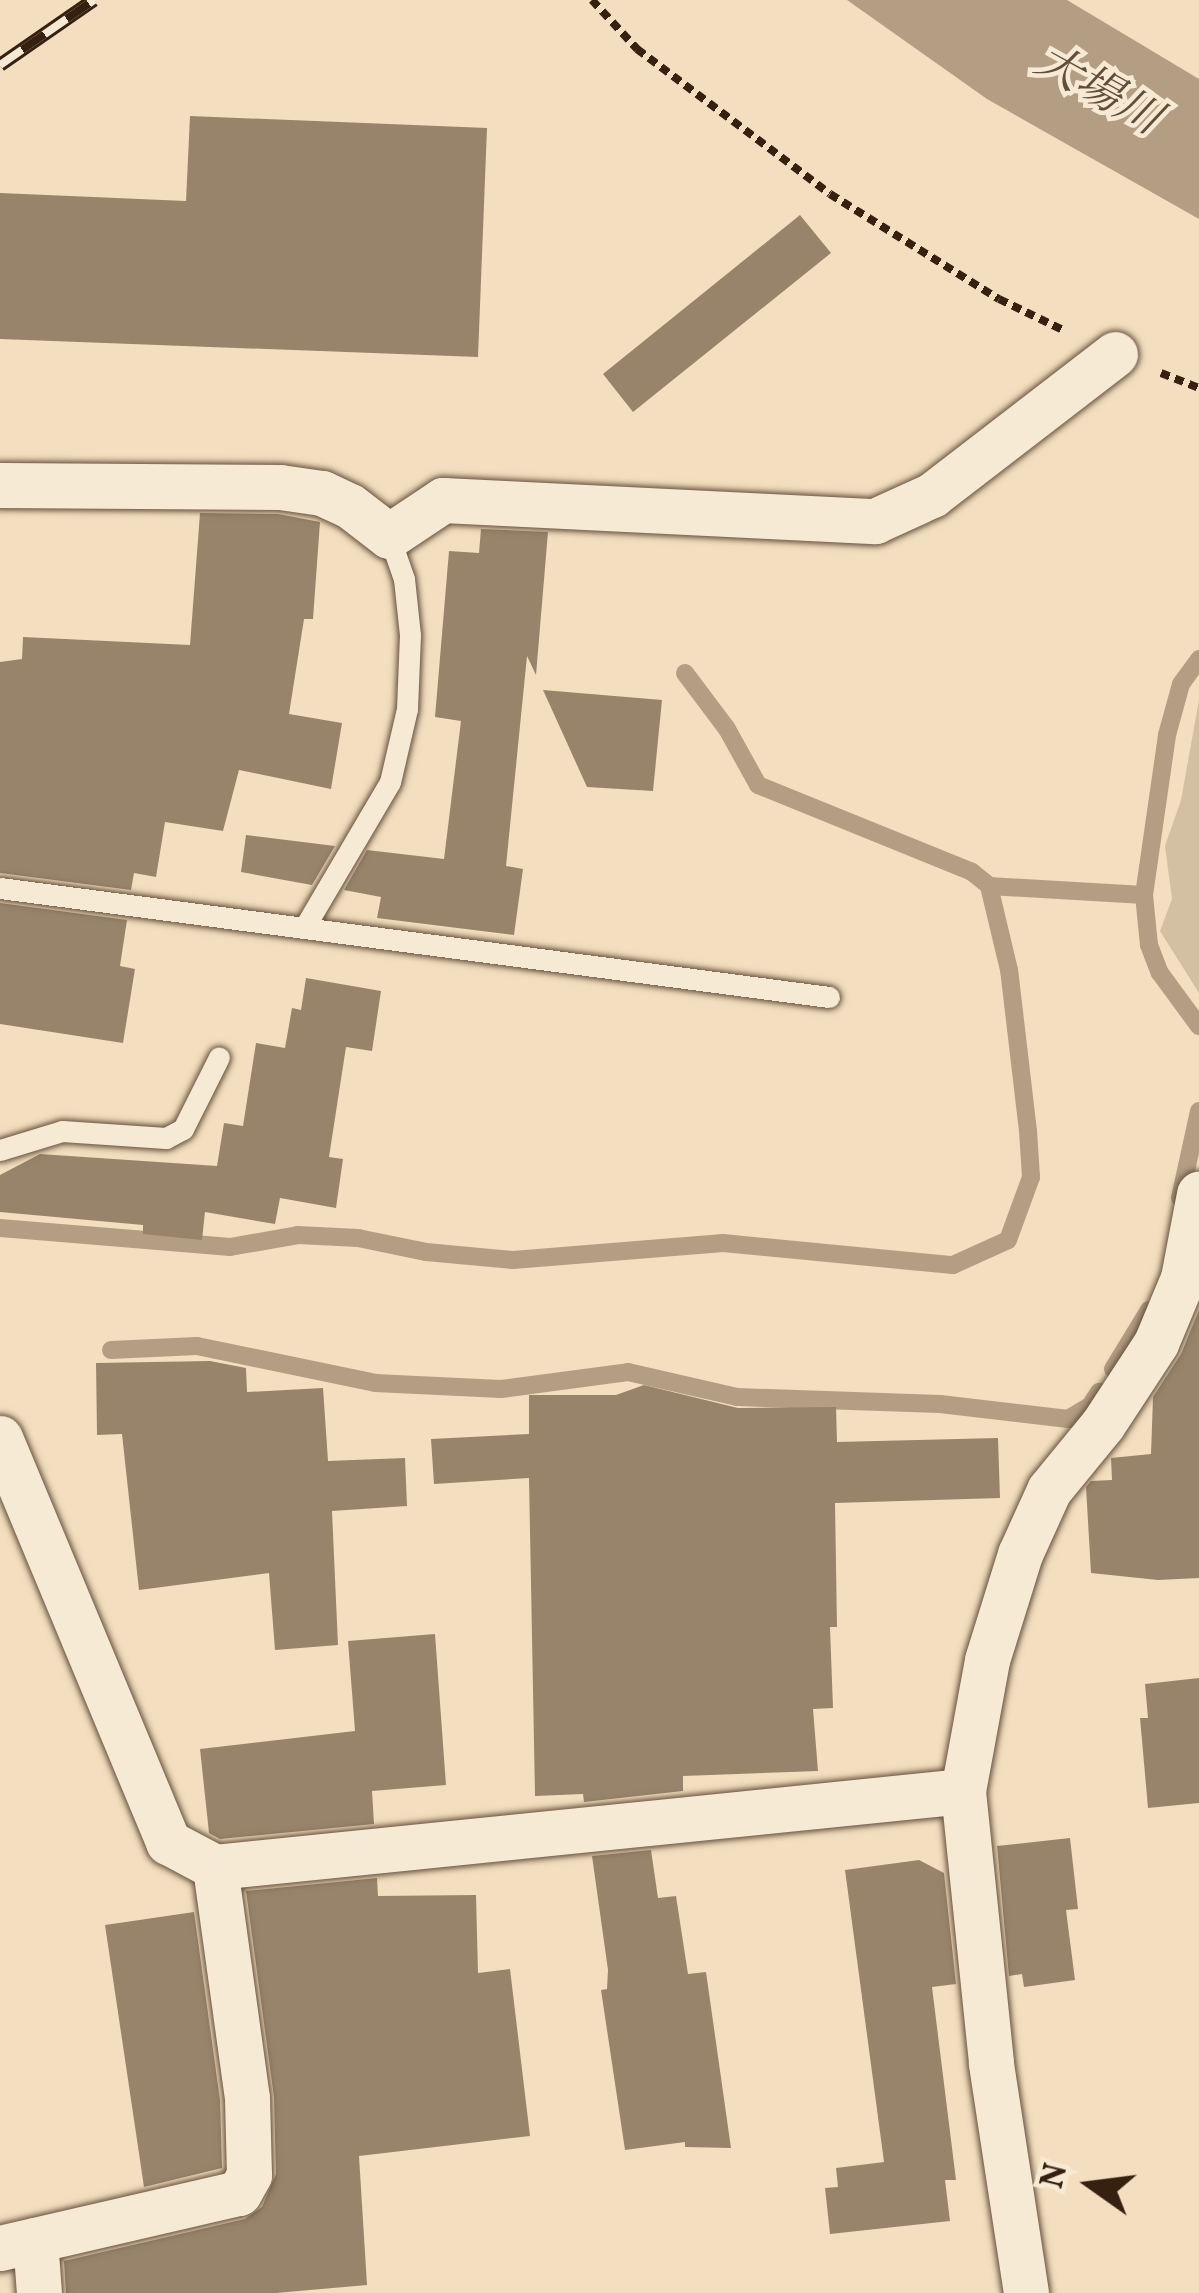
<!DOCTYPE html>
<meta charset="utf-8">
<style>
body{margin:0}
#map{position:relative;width:1199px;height:2293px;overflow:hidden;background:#f3dfbf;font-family:Vollkorn,"Noto Serif JP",serif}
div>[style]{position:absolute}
.green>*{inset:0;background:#d3bfa1}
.water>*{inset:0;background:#b39e84}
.stream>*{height:18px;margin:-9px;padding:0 9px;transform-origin:9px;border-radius:9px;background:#b39e84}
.building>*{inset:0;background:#98846b}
.path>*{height:8px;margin-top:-4px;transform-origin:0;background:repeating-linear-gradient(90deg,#362111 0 9px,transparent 0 15px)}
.roads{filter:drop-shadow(0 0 3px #65503c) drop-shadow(0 0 3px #65503c)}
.service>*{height:21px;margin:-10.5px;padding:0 10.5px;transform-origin:10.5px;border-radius:10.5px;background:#f7ead5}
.minor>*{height:45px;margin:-22.5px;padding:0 22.5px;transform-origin:22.5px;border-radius:22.5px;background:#f7ead5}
.rail>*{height:14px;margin-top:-7px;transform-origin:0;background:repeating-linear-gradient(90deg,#f7ead5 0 27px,#362111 0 54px);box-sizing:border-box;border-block:3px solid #362111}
span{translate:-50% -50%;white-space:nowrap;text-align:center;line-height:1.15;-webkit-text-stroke:9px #f7ead5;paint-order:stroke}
.water-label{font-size:45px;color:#624d39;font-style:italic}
.north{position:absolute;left:1031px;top:2125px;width:120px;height:120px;-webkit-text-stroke:9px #f7ead5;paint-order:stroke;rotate:284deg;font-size:33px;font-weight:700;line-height:48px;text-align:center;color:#362111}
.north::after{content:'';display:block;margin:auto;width:42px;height:54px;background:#362111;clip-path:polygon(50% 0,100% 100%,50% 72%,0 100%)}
</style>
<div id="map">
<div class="green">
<i style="clip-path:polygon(1199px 700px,1199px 993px,1160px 931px,1172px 899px,1165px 846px,1181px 800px)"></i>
</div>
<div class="water">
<i style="clip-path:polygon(847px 0,1067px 0,1199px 79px,1199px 219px,987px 99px)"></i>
</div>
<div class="stream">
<i style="left:685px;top:673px;width:70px;rotate:53.1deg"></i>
<i style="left:727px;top:729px;width:64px;rotate:61deg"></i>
<i style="left:758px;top:785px;width:231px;rotate:22.1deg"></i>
<i style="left:972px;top:872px;width:22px;rotate:39deg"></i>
<i style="left:1144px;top:895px;width:50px;rotate:84.3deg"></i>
<i style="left:1149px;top:945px;width:30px;rotate:69deg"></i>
<i style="left:1160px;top:973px;width:66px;rotate:53.7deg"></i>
<i style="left:1180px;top:1198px;width:89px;rotate:-77.7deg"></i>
<i style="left:0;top:1228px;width:231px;rotate:4.7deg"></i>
<i style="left:230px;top:1247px;width:69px;rotate:-10deg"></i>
<i style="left:298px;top:1235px;width:60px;rotate:2.9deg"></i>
<i style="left:358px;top:1238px;width:69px;rotate:11.6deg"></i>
<i style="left:426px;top:1252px;width:87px;rotate:5.3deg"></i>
<i style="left:513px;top:1260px;width:211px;rotate:-4.6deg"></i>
<i style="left:723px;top:1243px;width:231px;rotate:5.5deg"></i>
<i style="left:953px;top:1265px;width:60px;rotate:-24.4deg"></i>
<i style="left:1008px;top:1240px;width:67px;rotate:-69.9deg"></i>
<i style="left:1031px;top:1177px;width:46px;rotate:-93.7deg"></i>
<i style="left:1028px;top:1131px;width:162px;rotate:-96.7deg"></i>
<i style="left:1009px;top:970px;width:86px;rotate:-103.4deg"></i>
<i style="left:989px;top:886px;width:155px;rotate:3.3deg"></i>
<i style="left:1144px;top:895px;width:162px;rotate:-81.8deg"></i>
<i style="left:1167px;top:735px;width:53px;rotate:-74.6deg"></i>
<i style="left:1181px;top:684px;width:31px;rotate:-54deg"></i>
<i style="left:111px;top:1350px;width:86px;rotate:-2.7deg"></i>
<i style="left:197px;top:1346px;width:182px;rotate:11.7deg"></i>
<i style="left:375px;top:1383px;width:126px;rotate:2.7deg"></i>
<i style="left:501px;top:1389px;width:128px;rotate:-7.6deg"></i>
<i style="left:628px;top:1372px;width:112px;rotate:12.9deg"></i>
<i style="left:737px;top:1397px;width:203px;rotate:2deg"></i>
<i style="left:940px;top:1404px;width:129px;rotate:6.7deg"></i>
<i style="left:1068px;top:1419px;width:26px;rotate:-31deg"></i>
<i style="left:1090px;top:1406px;width:17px;rotate:-57deg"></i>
<i style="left:1113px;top:1369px;width:69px;rotate:-58.6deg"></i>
</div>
<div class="building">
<i style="clip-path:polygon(190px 116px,487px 128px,478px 357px,0 339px,0 193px,186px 201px)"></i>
<i style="clip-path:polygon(800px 215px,831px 253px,633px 412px,603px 374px)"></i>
<i style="clip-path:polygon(200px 513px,278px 514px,320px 522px,313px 619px,304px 619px,289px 714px,342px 723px,331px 789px,239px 770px,223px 831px,165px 822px,156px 877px,134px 873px,131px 890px,0 873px,0 662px,22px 659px,23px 637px,190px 645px)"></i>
<i style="clip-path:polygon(481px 529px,548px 532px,536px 675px,527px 656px,506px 866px,523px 869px,514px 935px,377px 918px,381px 897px,344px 890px,367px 850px,444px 859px,461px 721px,435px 717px,449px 551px,479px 553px)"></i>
<i style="clip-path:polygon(543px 690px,662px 700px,653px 791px,587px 787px)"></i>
<i style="clip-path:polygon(246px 835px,335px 846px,312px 885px,241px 872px)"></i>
<i style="clip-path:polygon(0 903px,127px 920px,120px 966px,135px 969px,123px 1043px,0 1024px)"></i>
<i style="clip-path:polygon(306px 978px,381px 991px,372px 1051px,346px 1047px,329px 1157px,343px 1159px,336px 1208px,280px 1198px,275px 1224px,205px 1212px,202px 1240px,143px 1234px,143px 1225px,0 1212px,0 1175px,40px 1154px,217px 1166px,224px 1123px,243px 1126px,256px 1043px,285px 1048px,292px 1008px,301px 1010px)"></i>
<i style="clip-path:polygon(1199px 1310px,1199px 1578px,1158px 1580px,1091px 1573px,1086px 1487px,1091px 1481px,1112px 1480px,1111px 1458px,1151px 1454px,1153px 1397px,1181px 1354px)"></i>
<i style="clip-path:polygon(210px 1361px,246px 1368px,247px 1392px,323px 1388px,328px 1461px,405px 1458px,407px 1506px,332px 1511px,338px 1645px,275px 1650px,269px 1573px,139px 1590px,122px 1434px,97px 1435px,96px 1363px)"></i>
<i style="clip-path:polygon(644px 1385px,738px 1408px,836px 1407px,837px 1442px,998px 1438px,1000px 1498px,835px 1503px,837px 1627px,830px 1627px,833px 1708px,813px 1709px,818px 1771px,683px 1776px,683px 1791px,584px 1802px,583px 1794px,535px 1796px,529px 1478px,434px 1484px,431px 1439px,529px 1434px,529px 1395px,616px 1395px)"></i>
<i style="clip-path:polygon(435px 1634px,446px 1785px,372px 1791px,374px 1824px,220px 1839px,209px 1833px,200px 1749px,355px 1731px,348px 1641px)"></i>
<i style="clip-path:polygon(1199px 1678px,1199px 1803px,1148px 1808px,1140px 1718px,1148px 1718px,1145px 1684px)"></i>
<i style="clip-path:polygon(1070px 1838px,1078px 1909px,1066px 1910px,1075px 1980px,1024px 1987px,1022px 1974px,1009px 1976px,997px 1846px)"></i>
<i style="clip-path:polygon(651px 1850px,658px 1898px,676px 1896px,688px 1974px,706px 1972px,731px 2148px,685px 2147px,685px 2142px,625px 2150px,601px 1990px,607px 1989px,608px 1970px,592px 1856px)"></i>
<i style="clip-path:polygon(919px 1860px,944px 1873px,956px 1984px,932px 1987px,956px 2180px,945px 2180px,950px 2221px,830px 2234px,825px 2188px,838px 2187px,836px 2168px,884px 2162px,845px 1870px)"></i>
<i style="clip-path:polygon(377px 1878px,378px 1896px,476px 1895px,478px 1973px,510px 1969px,530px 2136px,359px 2156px,367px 2285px,276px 2293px,66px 2293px,64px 2261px,245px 2219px,262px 2207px,276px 2174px,274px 2097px,246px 1891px)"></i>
<i style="clip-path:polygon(194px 1912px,220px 2100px,222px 2168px,144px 2187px,105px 1925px)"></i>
</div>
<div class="path">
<i style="left:592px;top:0;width:67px;rotate:47.4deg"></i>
<i style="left:637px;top:49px;width:241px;rotate:36.9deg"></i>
<i style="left:830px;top:194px;width:199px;rotate:31.9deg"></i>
<i style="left:999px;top:299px;width:73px;rotate:25.9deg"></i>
<i style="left:1161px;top:373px;width:41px;rotate:21.5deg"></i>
</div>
<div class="roads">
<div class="service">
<i style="left:0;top:888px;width:836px;rotate:7.49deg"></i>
<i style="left:304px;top:928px;width:169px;rotate:-59.5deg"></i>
<i style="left:390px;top:782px;width:75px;rotate:-76.9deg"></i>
<i style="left:407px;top:709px;width:74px;rotate:-87.7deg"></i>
<i style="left:410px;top:635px;width:56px;rotate:-96.1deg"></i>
<i style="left:404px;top:579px;width:46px;rotate:-109.2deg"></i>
<i style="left:0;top:1150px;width:65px;rotate:-17deg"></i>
<i style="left:62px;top:1131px;width:104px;rotate:3.9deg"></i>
<i style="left:166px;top:1138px;width:19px;rotate:-28deg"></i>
<i style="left:183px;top:1129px;width:80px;rotate:-63.4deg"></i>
</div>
<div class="minor">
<i style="left:0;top:485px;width:280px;rotate:0.4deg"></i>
<i style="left:280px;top:487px;width:42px;rotate:8.1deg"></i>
<i style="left:322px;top:493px;width:31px;rotate:25deg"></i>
<i style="left:350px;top:506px;width:49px;rotate:37.6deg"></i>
<i style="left:389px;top:536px;width:65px;rotate:-33.7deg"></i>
<i style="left:443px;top:500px;width:433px;rotate:2.8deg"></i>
<i style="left:875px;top:521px;width:63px;rotate:-24.5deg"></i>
<i style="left:932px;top:495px;width:231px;rotate:-37.6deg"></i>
<i style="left:0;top:1438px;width:438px;rotate:67.4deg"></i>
<i style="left:168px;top:1842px;width:53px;rotate:28deg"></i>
<i style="left:215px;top:1867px;width:752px;rotate:-5.8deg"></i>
<i style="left:963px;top:1791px;width:274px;rotate:84.1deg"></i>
<i style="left:991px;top:2064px;width:232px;rotate:81.3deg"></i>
<i style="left:963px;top:1791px;width:133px;rotate:-79.6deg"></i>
<i style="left:987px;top:1660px;width:111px;rotate:-72.7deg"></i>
<i style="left:1020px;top:1554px;width:70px;rotate:-65.6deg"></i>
<i style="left:1049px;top:1490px;width:85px;rotate:-50.7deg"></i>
<i style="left:1103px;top:1424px;width:97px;rotate:-56.8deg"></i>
<i style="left:1156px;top:1343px;width:70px;rotate:-67.4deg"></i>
<i style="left:1183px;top:1278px;width:86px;rotate:-79.2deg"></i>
<i style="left:35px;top:2240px;width:53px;rotate:85.7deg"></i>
<i style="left:0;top:2248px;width:245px;rotate:-13deg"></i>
<i style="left:239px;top:2193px;width:21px;rotate:-61deg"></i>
<i style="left:249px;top:2175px;width:77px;rotate:-91.5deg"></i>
<i style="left:247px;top:2098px;width:233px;rotate:-97.9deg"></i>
</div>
</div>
<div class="rail">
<i style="left:0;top:65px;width:114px;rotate:-34.7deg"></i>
</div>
<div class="water-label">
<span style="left:1097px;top:92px;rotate:29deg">大場川</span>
</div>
<div class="north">N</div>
</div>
